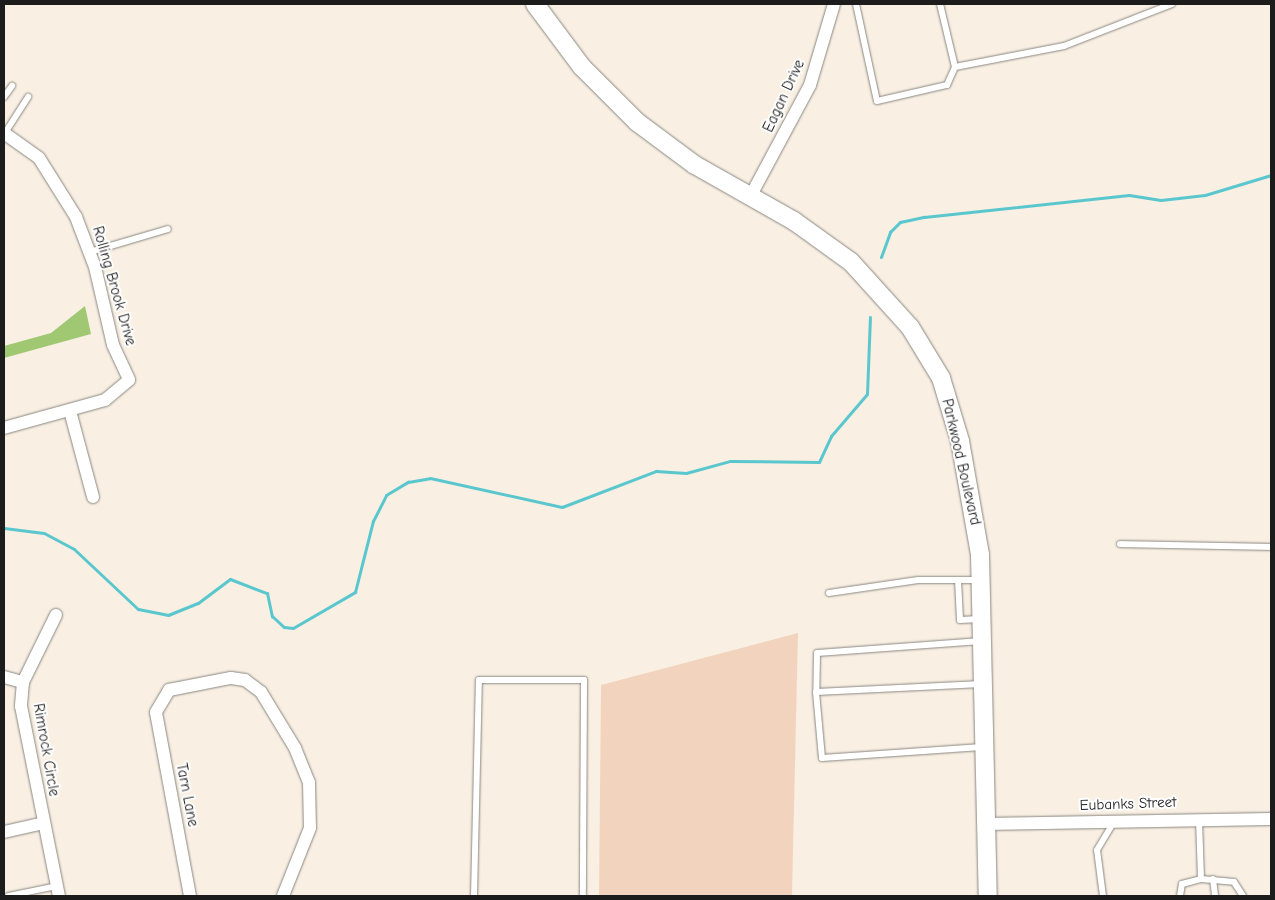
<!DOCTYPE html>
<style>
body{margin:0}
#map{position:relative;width:1275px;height:900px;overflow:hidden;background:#f9f0e3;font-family:"Comic Neue",sans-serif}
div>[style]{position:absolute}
.built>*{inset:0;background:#f2d4be}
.green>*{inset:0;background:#a0c873}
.stream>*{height:3px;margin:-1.5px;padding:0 1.5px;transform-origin:1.5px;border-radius:1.5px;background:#5ac7ce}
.roads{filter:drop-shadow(0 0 1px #8a8680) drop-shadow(0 0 1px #8a8680)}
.lane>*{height:6px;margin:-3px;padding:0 3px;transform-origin:3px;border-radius:3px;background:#fff}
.street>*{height:12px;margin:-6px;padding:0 6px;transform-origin:6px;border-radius:6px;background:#fff}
.secondary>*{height:18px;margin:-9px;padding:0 9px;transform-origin:9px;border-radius:9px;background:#fff}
span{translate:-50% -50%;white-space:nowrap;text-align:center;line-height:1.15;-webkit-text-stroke:4px #fff;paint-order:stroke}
.street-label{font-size:15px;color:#1c1c1c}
.frame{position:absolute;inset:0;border:5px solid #1c1c1c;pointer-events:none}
</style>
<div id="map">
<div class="built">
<i style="clip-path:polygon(798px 633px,792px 896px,599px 896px,601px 685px)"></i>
</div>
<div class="green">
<i style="clip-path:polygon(85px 306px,91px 334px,4px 358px,4px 346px,51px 333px)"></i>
</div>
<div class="stream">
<i style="left:881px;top:257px;width:27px;rotate:-70deg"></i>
<i style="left:890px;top:232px;width:14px;rotate:-45deg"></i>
<i style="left:900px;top:222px;width:25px;rotate:-12deg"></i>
<i style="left:924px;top:217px;width:206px;rotate:-6.1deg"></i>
<i style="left:1129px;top:195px;width:32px;rotate:9deg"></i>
<i style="left:1161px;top:200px;width:44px;rotate:-6.5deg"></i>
<i style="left:1205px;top:195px;width:69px;rotate:-16.9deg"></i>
<i style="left:4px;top:528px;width:40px;rotate:7.1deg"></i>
<i style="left:44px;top:533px;width:34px;rotate:28deg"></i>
<i style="left:74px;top:549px;width:88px;rotate:43.2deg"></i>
<i style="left:138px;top:609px;width:31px;rotate:11deg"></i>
<i style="left:168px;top:615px;width:32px;rotate:-22deg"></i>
<i style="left:198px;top:603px;width:40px;rotate:-37deg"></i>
<i style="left:230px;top:579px;width:40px;rotate:21deg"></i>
<i style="left:267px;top:593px;width:24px;rotate:78deg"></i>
<i style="left:272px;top:616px;width:16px;rotate:43deg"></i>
<i style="left:284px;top:627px;width:9px;rotate:6deg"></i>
<i style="left:293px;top:628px;width:72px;rotate:-30.1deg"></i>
<i style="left:355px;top:592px;width:73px;rotate:-75.8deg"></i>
<i style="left:373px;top:521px;width:29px;rotate:-63deg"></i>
<i style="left:386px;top:495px;width:26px;rotate:-31deg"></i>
<i style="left:408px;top:482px;width:22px;rotate:-10deg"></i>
<i style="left:430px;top:478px;width:135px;rotate:12.4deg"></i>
<i style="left:562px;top:507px;width:101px;rotate:-21deg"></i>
<i style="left:656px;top:471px;width:30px;rotate:4deg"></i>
<i style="left:686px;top:473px;width:46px;rotate:-15.3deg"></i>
<i style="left:730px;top:461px;width:89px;rotate:0.6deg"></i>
<i style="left:819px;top:462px;width:29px;rotate:-65deg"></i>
<i style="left:831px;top:436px;width:55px;rotate:-49.4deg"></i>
<i style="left:867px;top:394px;width:77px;rotate:-87.8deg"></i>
</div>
<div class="roads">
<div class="lane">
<i style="left:856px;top:4px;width:99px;rotate:77.8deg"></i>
<i style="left:877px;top:101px;width:72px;rotate:-12.9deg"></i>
<i style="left:947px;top:85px;width:20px;rotate:-66deg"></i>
<i style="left:940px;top:4px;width:65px;rotate:76.6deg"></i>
<i style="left:955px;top:67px;width:111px;rotate:-10.9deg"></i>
<i style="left:1064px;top:46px;width:116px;rotate:-21.3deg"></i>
<i style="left:4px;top:97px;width:14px;rotate:-54deg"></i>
<i style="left:5px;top:133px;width:43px;rotate:-57.4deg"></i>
<i style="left:90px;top:252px;width:81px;rotate:-16.4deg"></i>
<i style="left:1120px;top:544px;width:151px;rotate:1.1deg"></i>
<i style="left:958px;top:580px;width:40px;rotate:87.1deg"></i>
<i style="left:960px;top:620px;width:20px;rotate:-3deg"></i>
<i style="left:829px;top:593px;width:90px;rotate:-8.3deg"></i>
<i style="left:918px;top:580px;width:61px"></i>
<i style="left:981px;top:641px;width:164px;rotate:175.8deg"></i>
<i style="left:817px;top:653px;width:39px;rotate:91deg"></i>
<i style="left:816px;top:692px;width:66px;rotate:84.8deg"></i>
<i style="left:822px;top:758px;width:160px;rotate:-3.9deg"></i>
<i style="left:816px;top:692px;width:166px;rotate:-2.8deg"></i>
<i style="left:1199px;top:819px;width:60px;rotate:88.1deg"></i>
<i style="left:1201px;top:879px;width:33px;rotate:5deg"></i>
<i style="left:1234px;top:882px;width:17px;rotate:57deg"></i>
<i style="left:1213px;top:879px;width:17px;rotate:83deg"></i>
<i style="left:8px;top:896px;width:50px;rotate:-11.5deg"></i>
<i style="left:474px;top:896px;width:216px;rotate:-88.7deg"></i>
<i style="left:479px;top:680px;width:105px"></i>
<i style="left:584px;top:680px;width:216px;rotate:90.3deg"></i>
<i style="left:1103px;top:896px;width:46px;rotate:-97.4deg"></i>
<i style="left:1097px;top:850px;width:33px;rotate:-59deg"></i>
<i style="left:1180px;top:896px;width:12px;rotate:-81deg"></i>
<i style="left:1182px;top:884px;width:20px;rotate:-15deg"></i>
</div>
<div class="street">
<i style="left:4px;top:133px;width:43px;rotate:35.5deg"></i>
<i style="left:39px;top:158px;width:70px;rotate:57.9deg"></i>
<i style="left:76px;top:217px;width:53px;rotate:69.2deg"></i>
<i style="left:95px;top:267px;width:80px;rotate:77deg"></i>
<i style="left:113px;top:345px;width:38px;rotate:65deg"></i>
<i style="left:129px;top:380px;width:31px;rotate:140deg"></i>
<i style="left:105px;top:400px;width:105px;rotate:164.5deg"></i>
<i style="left:750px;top:197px;width:127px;rotate:-61.8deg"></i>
<i style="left:810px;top:85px;width:84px;rotate:-73.5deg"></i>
<i style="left:70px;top:411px;width:89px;rotate:75deg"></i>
<i style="left:56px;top:615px;width:75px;rotate:116.2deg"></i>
<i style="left:23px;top:682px;width:24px;rotate:95deg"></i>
<i style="left:21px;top:706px;width:194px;rotate:78.7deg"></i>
<i style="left:4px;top:677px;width:20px;rotate:15deg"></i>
<i style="left:986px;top:824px;width:285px;rotate:-1deg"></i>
<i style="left:4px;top:832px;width:41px;rotate:-12.7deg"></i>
<i style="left:190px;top:896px;width:187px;rotate:-100.5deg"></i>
<i style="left:156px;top:712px;width:26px;rotate:-59deg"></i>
<i style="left:169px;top:690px;width:63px;rotate:-11deg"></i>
<i style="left:231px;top:678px;width:14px;rotate:8deg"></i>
<i style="left:245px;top:680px;width:20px;rotate:37deg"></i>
<i style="left:261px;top:692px;width:66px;rotate:58.7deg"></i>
<i style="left:295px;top:748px;width:37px;rotate:68deg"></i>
<i style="left:309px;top:782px;width:46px;rotate:88.8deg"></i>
<i style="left:310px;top:828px;width:73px;rotate:111.7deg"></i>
</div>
<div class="secondary">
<i style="left:535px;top:4px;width:79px;rotate:53.3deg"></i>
<i style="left:582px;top:67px;width:78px;rotate:45deg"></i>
<i style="left:637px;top:122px;width:72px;rotate:36.6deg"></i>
<i style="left:695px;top:165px;width:114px;rotate:29.5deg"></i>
<i style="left:794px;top:221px;width:70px;rotate:35.7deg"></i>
<i style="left:851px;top:262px;width:88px;rotate:47.8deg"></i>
<i style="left:910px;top:327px;width:60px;rotate:58.7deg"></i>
<i style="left:941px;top:378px;width:66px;rotate:73.2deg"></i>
<i style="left:960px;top:441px;width:116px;rotate:80deg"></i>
<i style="left:980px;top:555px;width:341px;rotate:88.7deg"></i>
</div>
</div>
<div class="street-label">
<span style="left:784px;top:96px;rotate:-65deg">Eagan Drive</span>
<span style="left:114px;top:286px;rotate:74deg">Rolling Brook Drive</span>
<span style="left:961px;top:462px;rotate:77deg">Parkwood Boulevard</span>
<span style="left:46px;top:750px;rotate:80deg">Rimrock Circle</span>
<span style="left:187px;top:795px;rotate:79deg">Tarn Lane</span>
<span style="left:1128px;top:804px;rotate:-2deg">Eubanks Street</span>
</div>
<div class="frame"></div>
</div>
